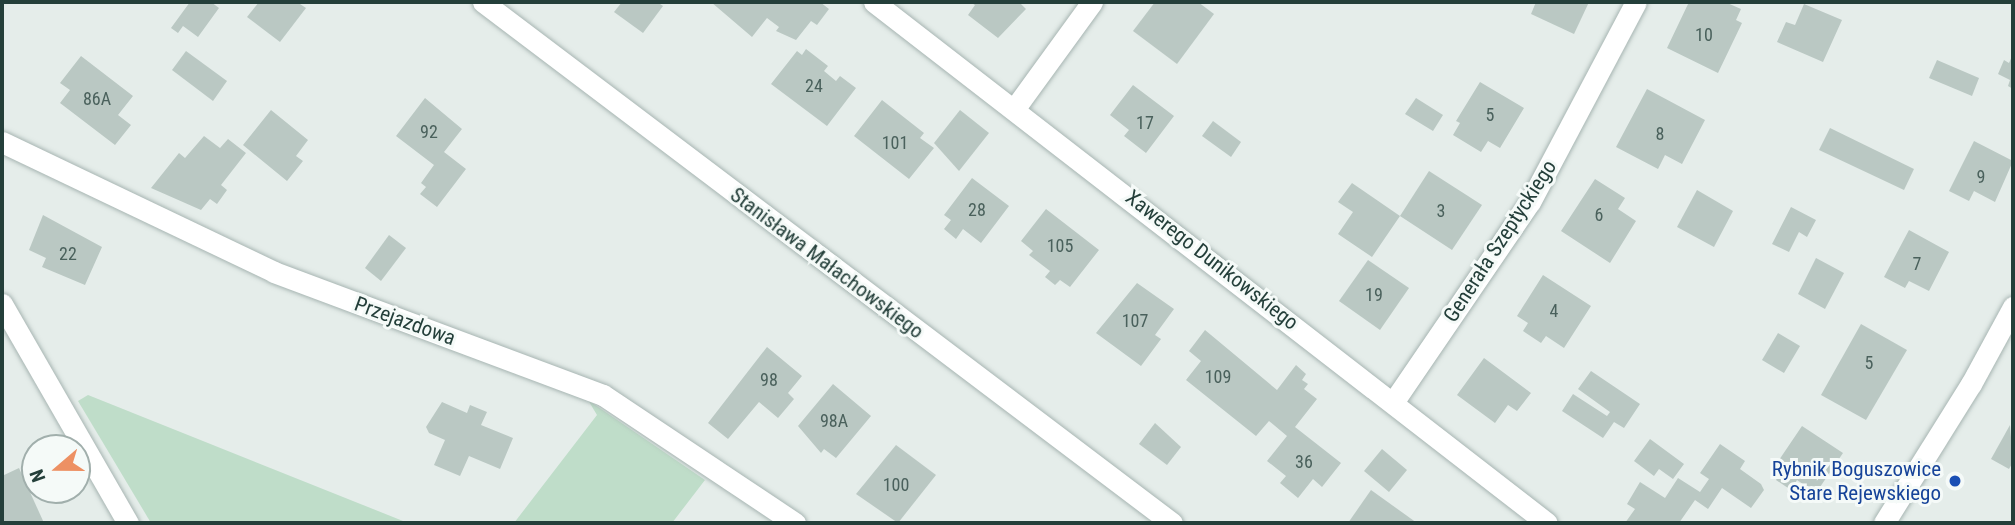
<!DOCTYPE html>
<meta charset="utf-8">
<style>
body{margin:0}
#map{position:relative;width:2015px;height:525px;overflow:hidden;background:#e5edea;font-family:"Roboto Condensed",sans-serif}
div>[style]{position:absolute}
.green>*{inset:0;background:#bfddc9}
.building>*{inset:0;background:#bac8c3}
.roads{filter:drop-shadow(0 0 2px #a7b5b2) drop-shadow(0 0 2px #a7b5b2)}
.minor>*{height:21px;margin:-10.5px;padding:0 10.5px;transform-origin:10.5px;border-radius:10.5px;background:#fff}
.tertiary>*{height:21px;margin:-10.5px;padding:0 10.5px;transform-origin:10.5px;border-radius:10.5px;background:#fff}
.dots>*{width:19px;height:19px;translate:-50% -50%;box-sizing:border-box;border:4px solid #f5faf8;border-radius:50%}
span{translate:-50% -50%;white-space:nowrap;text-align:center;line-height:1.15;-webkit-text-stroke:6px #f5faf8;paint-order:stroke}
.number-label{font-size:18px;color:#4a615c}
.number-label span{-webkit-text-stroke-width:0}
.street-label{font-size:21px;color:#243f3a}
.transit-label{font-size:21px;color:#164399}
.right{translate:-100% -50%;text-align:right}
.frame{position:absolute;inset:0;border:4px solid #243f3a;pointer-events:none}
.north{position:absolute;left:21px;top:434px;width:70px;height:70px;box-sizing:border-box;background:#f5faf8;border:2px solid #a1afac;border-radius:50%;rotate:250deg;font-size:19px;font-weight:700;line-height:28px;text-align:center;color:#243f3a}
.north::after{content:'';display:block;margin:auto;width:24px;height:32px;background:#ed9063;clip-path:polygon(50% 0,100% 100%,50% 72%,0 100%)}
</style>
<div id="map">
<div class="green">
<i style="clip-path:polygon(88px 395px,408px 523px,151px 523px,78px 401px)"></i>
<i style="clip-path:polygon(588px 400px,705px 480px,672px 523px,514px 523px,597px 415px)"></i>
</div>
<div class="building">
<i style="clip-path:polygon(190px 2px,211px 2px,219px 8px,198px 37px,183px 26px,178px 33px,171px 28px)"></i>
<i style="clip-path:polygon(259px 2px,297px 2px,306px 8px,280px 42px,247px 17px)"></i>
<i style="clip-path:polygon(622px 2px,657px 2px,663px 6px,643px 33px,614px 12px)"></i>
<i style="clip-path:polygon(711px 2px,820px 2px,829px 9px,817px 25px,811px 21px,796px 40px,776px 31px,779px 27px,767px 18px,752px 37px)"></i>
<i style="clip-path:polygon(970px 2px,1019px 2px,1026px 9px,998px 38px,968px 15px,975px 5px)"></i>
<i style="clip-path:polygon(1155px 2px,1198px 2px,1214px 14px,1177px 64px,1133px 31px)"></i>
<i style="clip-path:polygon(1536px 2px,1589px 2px,1574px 34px,1531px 14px)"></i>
<i style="clip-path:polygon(1689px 2px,1725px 2px,1741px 9px,1736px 20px,1742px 23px,1718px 73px,1667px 48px)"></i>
<i style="clip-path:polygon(1804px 4px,1842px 20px,1823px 62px,1777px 42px,1786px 22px,1795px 25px)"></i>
<i style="clip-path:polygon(806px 49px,828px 66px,824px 71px,836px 81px,840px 76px,856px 88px,827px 126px,771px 84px,797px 51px,802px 55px)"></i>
<i style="clip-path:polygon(186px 51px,227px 81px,213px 101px,172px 70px)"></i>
<i style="clip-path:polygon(2013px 54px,2013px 89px,2008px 86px,2010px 80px,1998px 74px,2004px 60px,2009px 63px)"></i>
<i style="clip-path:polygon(81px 56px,133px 96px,118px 115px,131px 125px,115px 145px,60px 103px,70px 90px,60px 83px)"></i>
<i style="clip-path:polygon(1937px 60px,1979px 78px,1972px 96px,1929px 78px)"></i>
<i style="clip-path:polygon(1480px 82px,1524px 108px,1500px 148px,1488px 141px,1481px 152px,1453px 135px,1460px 123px,1456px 121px)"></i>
<i style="clip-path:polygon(1133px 85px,1174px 116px,1146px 153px,1124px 136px,1129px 130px,1110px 115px)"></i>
<i style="clip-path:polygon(1647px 89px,1705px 120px,1682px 164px,1665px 155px,1658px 169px,1616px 147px)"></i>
<i style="clip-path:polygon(425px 98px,462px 129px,444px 152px,466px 169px,437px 207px,420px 194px,426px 187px,421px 183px,434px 165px,396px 136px)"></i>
<i style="clip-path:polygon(1416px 98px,1443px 115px,1433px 131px,1405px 114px)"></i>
<i style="clip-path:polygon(882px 100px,924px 133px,920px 138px,934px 148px,909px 179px,854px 136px)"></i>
<i style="clip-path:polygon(271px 110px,308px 140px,296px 156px,303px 161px,287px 181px,243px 145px)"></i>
<i style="clip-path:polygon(960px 110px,989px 133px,959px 171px,934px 143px)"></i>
<i style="clip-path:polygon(1213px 121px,1241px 142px,1231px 157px,1202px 136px)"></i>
<i style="clip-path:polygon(1830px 128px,1914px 169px,1904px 190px,1819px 150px)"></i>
<i style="clip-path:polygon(204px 136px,220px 148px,228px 139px,246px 153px,221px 185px,227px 190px,217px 204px,210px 199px,201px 210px,151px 188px,179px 153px,185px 158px)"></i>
<i style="clip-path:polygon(1974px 141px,2013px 161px,1995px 202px,1974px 191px,1969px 201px,1949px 191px)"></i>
<i style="clip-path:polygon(1429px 171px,1482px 205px,1452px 250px,1400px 216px)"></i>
<i style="clip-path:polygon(972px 178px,1009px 206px,981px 243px,963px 229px,956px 239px,944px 229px,951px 220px,944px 215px)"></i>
<i style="clip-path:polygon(1595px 179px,1625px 198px,1618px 209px,1636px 221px,1610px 263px,1561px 231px)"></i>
<i style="clip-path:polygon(1352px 183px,1400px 216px,1372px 257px,1338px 234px,1353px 212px,1338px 202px)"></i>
<i style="clip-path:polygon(1697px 190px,1733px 211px,1714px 247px,1677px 227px)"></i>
<i style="clip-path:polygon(1791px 207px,1816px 220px,1807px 237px,1799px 232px,1789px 252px,1772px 244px)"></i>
<i style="clip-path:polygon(1046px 209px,1099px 250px,1070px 287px,1060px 280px,1055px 285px,1045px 277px,1050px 271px,1029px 255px,1033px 251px,1021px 241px)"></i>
<i style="clip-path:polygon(43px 215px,102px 247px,85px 285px,42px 267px,46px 258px,29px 250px)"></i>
<i style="clip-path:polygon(1909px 230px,1949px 252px,1929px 291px,1909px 281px,1905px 288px,1884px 277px)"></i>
<i style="clip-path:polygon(389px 235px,406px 248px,381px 281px,365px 268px)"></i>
<i style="clip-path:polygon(1816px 258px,1844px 273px,1825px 309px,1798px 294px)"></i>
<i style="clip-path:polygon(1368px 260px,1409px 288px,1380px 330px,1339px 301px)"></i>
<i style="clip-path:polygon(1543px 275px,1591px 306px,1564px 348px,1546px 336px,1541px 343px,1523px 331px,1528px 323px,1517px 316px)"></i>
<i style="clip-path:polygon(1137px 283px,1174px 309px,1155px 335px,1161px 339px,1141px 366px,1096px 333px)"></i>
<i style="clip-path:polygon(1861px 324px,1907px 350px,1866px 420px,1821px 395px)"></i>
<i style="clip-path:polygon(1205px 330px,1277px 390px,1296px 365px,1306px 374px,1302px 380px,1308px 384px,1304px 389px,1317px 399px,1295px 427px,1341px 463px,1322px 487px,1313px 479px,1298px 498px,1280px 483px,1286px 476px,1267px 461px,1287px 436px,1269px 421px,1256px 436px,1186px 380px,1201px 361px,1189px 351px)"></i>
<i style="clip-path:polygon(1778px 333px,1800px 346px,1784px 373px,1762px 360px)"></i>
<i style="clip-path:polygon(767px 347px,802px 376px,788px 393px,794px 399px,778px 418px,759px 402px,728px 439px,708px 423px)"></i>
<i style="clip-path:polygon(1484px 358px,1531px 393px,1517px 411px,1508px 405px,1495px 423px,1457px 395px)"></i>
<i style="clip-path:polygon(1591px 371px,1640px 404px,1624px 428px,1614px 422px,1603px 438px,1562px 411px,1573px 394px,1607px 416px,1610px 412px,1578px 389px)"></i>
<i style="clip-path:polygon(833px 384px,871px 416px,836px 458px,824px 449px,821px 453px,798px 426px)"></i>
<i style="clip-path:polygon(442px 402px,467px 413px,470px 405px,487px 412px,481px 425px,513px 438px,500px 469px,469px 456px,460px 476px,434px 465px,445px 440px,429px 433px,426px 427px)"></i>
<i style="clip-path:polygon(1155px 423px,1181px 447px,1167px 465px,1139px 444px)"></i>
<i style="clip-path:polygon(2010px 425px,2013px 462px,2009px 469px,1991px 459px)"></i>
<i style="clip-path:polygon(1802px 426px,1843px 453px,1816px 493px,1797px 480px,1791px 490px,1776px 480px,1782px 470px,1775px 466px)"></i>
<i style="clip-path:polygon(1650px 439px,1684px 464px,1673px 479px,1659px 469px,1654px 476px,1634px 461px)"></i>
<i style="clip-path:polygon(1720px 444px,1745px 461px,1740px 469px,1761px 484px,1764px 490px,1751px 508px,1722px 488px,1708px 509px,1695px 500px,1679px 523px,1625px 523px,1635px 509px,1627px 504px,1640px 482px,1665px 498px,1678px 478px,1700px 492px,1709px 479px,1700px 473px)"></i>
<i style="clip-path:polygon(896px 445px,936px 475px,898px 523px,856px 494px)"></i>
<i style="clip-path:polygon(1382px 449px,1407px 470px,1389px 492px,1364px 471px)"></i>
<i style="clip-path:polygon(19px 468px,44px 523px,2px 523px,2px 476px)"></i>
<i style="clip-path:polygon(1371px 490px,1417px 523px,1348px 523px)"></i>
</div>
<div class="roads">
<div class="minor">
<i style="left:874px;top:2px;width:851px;rotate:37.75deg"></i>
<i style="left:1015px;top:108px;width:131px;rotate:-54deg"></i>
<i style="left:2px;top:142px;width:301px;rotate:25.5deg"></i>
<i style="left:274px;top:272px;width:351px;rotate:20.5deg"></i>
<i style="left:603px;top:395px;width:231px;rotate:33.7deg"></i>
<i style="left:2px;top:304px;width:253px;rotate:60.1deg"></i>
<i style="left:1394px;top:401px;width:241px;rotate:-55.7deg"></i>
<i style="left:1530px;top:202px;width:226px;rotate:-62.1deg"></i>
<i style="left:1884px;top:523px;width:164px;rotate:-58deg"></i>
<i style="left:1971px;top:384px;width:88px;rotate:-61.4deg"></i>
</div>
<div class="tertiary">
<i style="left:483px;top:2px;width:864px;rotate:37.1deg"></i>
</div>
</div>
<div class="dots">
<i style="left:1955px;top:481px;background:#1a4fb4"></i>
</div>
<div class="number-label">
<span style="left:1704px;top:35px">10</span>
<span style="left:814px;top:86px">24</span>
<span style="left:97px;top:99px">86A</span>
<span style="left:1490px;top:115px">5</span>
<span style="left:1145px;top:123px">17</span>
<span style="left:429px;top:132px">92</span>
<span style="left:1660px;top:134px">8</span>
<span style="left:895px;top:143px">101</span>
<span style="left:1981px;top:177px">9</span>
<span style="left:977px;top:210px">28</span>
<span style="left:1441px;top:211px">3</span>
<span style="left:1599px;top:215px">6</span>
<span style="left:1060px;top:246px">105</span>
<span style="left:68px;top:254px">22</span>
<span style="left:1917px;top:264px">7</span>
<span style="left:1374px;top:295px">19</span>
<span style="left:1554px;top:311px">4</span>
<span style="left:1135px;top:321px">107</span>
<span style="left:1869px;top:363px">5</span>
<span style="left:1218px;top:377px">109</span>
<span style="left:769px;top:380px">98</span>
<span style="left:834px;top:421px">98A</span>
<span style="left:1304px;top:462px">36</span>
<span style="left:896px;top:485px">100</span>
</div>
<div class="street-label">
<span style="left:1500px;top:241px;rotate:-57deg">Generała Szeptyckiego</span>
<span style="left:1212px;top:260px;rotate:38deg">Xawerego Dunikowskiego</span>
<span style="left:827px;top:263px;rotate:37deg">Stanisława Małachowskiego</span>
<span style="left:405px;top:321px;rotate:20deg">Przejazdowa</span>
</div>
<div class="transit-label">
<span class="right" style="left:1941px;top:481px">Rybnik Boguszowice<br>Stare Rejewskiego</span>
</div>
<div class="frame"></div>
<div class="north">N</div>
</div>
